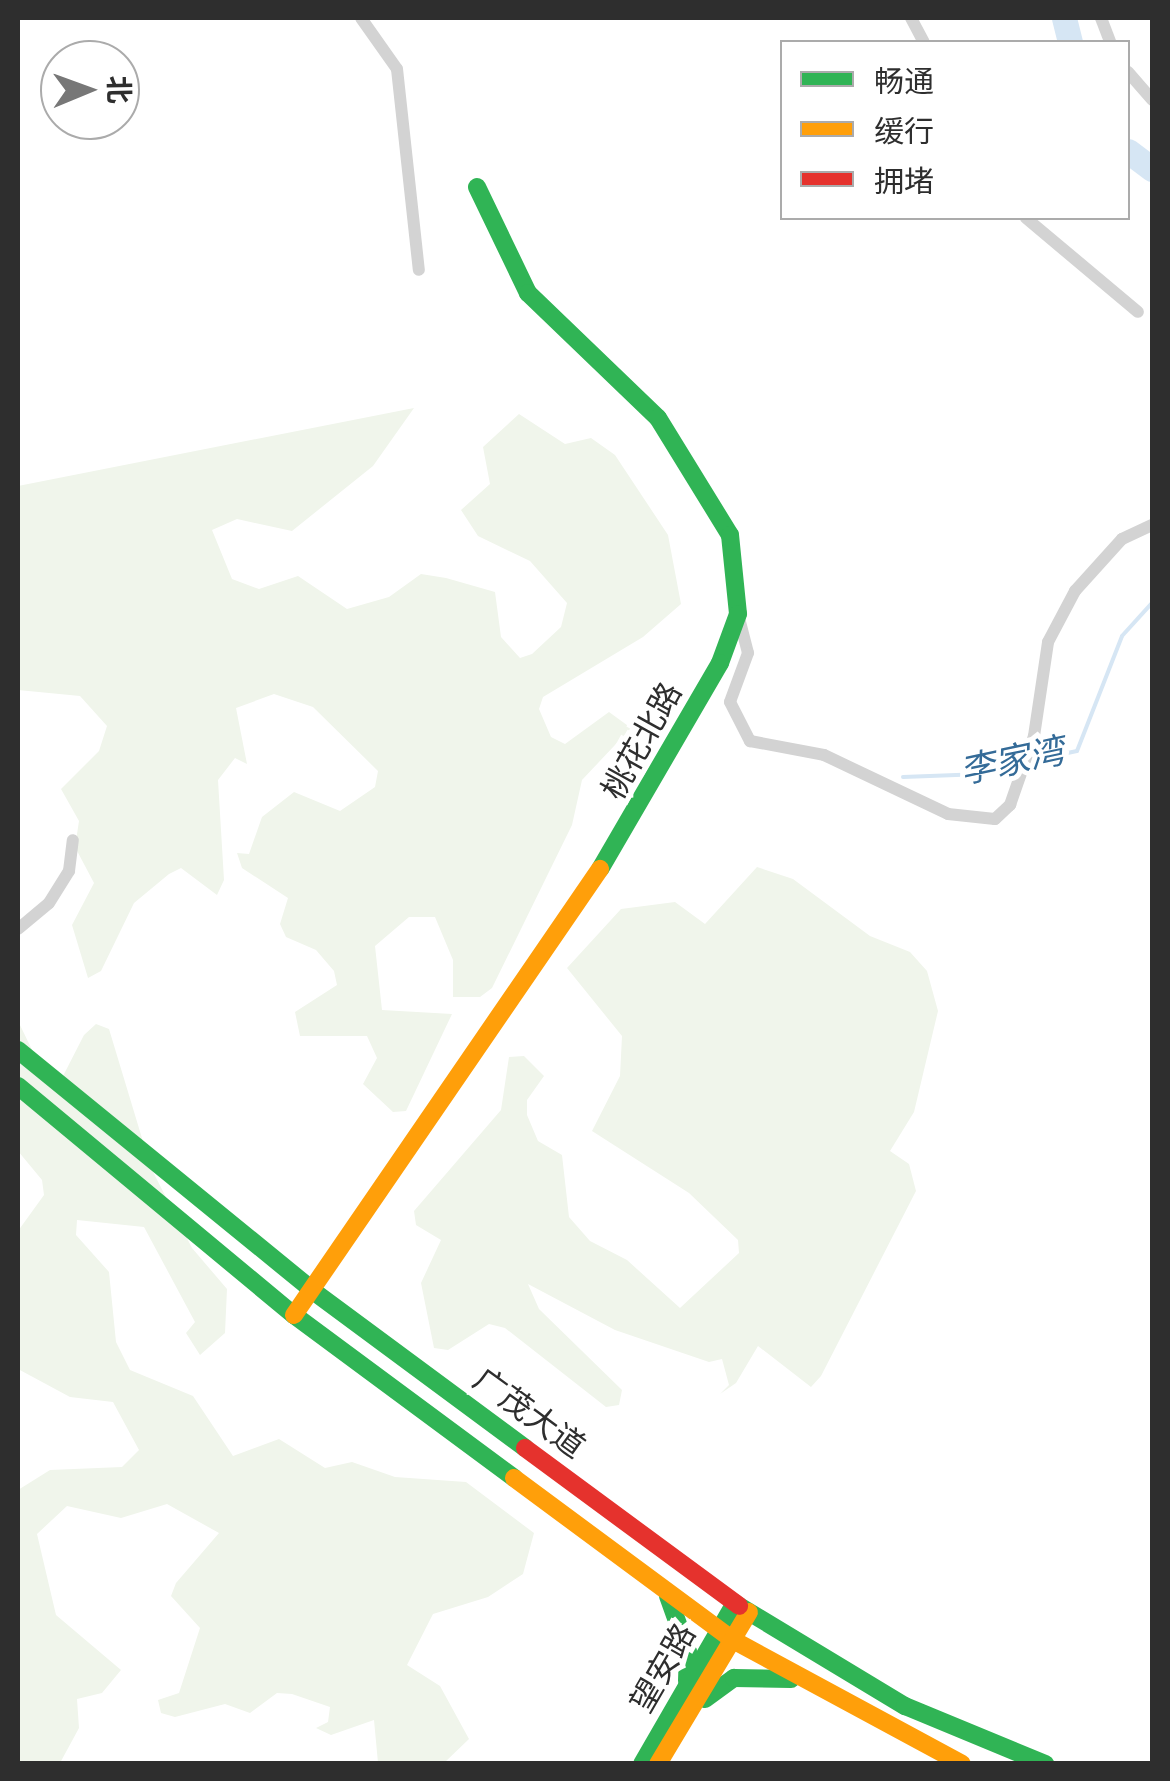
<!DOCTYPE html>
<meta charset="utf-8">
<style>
body{margin:0}
#map{position:relative;width:1170px;height:1781px;overflow:hidden;background:#fff;font-family:Arial,"Noto Sans SC",sans-serif}
div>[style]{position:absolute}
.green>*{inset:0;background:#f0f5eb}
.stream>*{height:4px;margin:-2px;padding:0 2px;transform-origin:2px;border-radius:2px;background:#d6e6f4}
.river>*{height:25px;margin:-12.5px;padding:0 12.5px;transform-origin:12.5px;border-radius:12.5px;background:#d6e6f4}
.street>*{height:12px;margin:-6px;padding:0 6px;transform-origin:6px;border-radius:6px;background:#d3d3d3}
.fast>*{height:18px;margin:-9px;padding:0 9px;transform-origin:9px;border-radius:9px;background:#30b455}
.slow>*{height:18px;margin:-9px;padding:0 9px;transform-origin:9px;border-radius:9px;background:#ff9f0a}
.jam>*{height:18px;margin:-9px;padding:0 9px;transform-origin:9px;border-radius:9px;background:#e5322d}
span{translate:-50% -50%;white-space:nowrap;text-align:center;line-height:1.15;-webkit-text-stroke:10px #fff;paint-order:stroke}
.street-label{font-size:32px;color:#2e2e2e}
.water-label{font-size:35px;color:#346b98;font-style:italic}
.frame{position:absolute;inset:0;border:20px solid #2e2e2e;pointer-events:none}
.legend{position:absolute;left:780px;top:40px;width:350px;height:180px;box-sizing:border-box;background:#fff;border:2px solid #ababab;margin:0;padding:12px 18px;list-style:none;font-size:30px;color:#2e2e2e}
.legend li{display:flex;align-items:center;gap:20px;height:50px}
.legend b{width:50px;border:2px solid #ababab}
.north{position:absolute;left:40px;top:40px;width:100px;height:100px;box-sizing:border-box;background:#fff;border:2px solid #ababab;border-radius:50%;rotate:89deg;font-size:28px;font-weight:700;line-height:40px;text-align:center;color:#2e2e2e}
.north::after{content:'';display:block;margin:auto;width:35px;height:45px;background:#777;clip-path:polygon(50% 0,100% 100%,50% 72%,0 100%)}
</style>
<div id="map">
<div class="green">
<i style="clip-path:polygon(414px 408px,373px 466px,292px 531px,237px 519px,212px 530px,232px 579px,259px 589px,298px 576px,347px 609px,389px 597px,421px 574px,446px 578px,495px 592px,501px 637px,520px 658px,532px 654px,561px 627px,567px 603px,530px 561px,478px 536px,461px 510px,490px 484px,483px 447px,519px 414px,565px 444px,591px 438px,615px 455px,668px 535px,681px 604px,643px 637px,543px 697px,539px 709px,551px 737px,565px 744px,609px 712px,631px 728px,582px 780px,572px 825px,492px 988px,480px 997px,453px 997px,453px 960px,435px 917px,409px 917px,375px 946px,382px 1010px,452px 1014px,406px 1111px,393px 1112px,363px 1084px,377px 1058px,367px 1036px,300px 1036px,295px 1012px,337px 985px,334px 971px,316px 950px,286px 937px,280px 924px,288px 898px,242px 868px,237px 853px,249px 854px,262px 817px,294px 792px,340px 811px,375px 787px,378px 771px,313px 707px,274px 694px,236px 708px,247px 764px,235px 758px,218px 780px,224px 880px,217px 895px,181px 868px,169px 874px,134px 903px,101px 971px,88px 978px,72px 925px,94px 883px,75px 847px,79px 821px,61px 789px,99px 751px,107px 726px,80px 696px,18px 690px,18px 486px)"></i>
<i style="clip-path:polygon(757px 867px,793px 879px,870px 936px,910px 952px,927px 971px,938px 1011px,914px 1112px,890px 1151px,909px 1164px,916px 1191px,821px 1376px,811px 1387px,758px 1346px,736px 1383px,720px 1394px,729px 1385px,722px 1359px,709px 1362px,615px 1330px,528px 1284px,539px 1309px,622px 1390px,619px 1405px,606px 1407px,505px 1328px,489px 1324px,448px 1350px,434px 1348px,421px 1283px,441px 1240px,416px 1225px,414px 1211px,501px 1110px,509px 1057px,524px 1056px,544px 1076px,527px 1100px,527px 1115px,538px 1141px,562px 1155px,569px 1217px,590px 1241px,627px 1260px,680px 1308px,739px 1253px,738px 1240px,689px 1193px,592px 1131px,620px 1076px,622px 1036px,567px 968px,621px 909px,675px 902px,705px 924px)"></i>
<i style="clip-path:polygon(18px 1021px,37px 1060px,62px 1078px,84px 1035px,96px 1024px,109px 1029px,151px 1168px,192px 1248px,227px 1289px,225px 1333px,200px 1355px,186px 1333px,195px 1322px,144px 1227px,77px 1220px,76px 1235px,109px 1272px,116px 1342px,130px 1370px,193px 1396px,233px 1456px,279px 1439px,325px 1468px,352px 1462px,395px 1477px,466px 1482px,534px 1533px,523px 1574px,488px 1597px,433px 1614px,407px 1665px,440px 1686px,469px 1739px,444px 1763px,378px 1763px,374px 1720px,331px 1735px,316px 1728px,328px 1722px,330px 1707px,292px 1694px,277px 1693px,250px 1713px,225px 1704px,175px 1717px,161px 1713px,158px 1700px,179px 1693px,200px 1628px,171px 1596px,176px 1583px,219px 1533px,167px 1504px,121px 1518px,67px 1506px,37px 1534px,56px 1615px,121px 1670px,102px 1693px,77px 1699px,79px 1728px,60px 1763px,18px 1763px,18px 1490px,50px 1470px,122px 1467px,139px 1450px,113px 1402px,70px 1397px,18px 1369px,18px 1231px,44px 1195px,42px 1180px,18px 1151px)"></i>
</div>
<div class="stream">
<i style="left:1030px;top:761px;width:48px;rotate:-12deg"></i>
<i style="left:1077px;top:751px;width:123px;rotate:-68.6deg"></i>
<i style="left:1122px;top:636px;width:45px;rotate:-47.7deg"></i>
<i style="left:903px;top:777px;width:80px;rotate:-2.1deg"></i>
<i style="left:983px;top:774px;width:40px;rotate:-16deg"></i>
</div>
<div class="river">
<i style="left:1064px;top:18px;width:25px;rotate:76deg"></i>
<i style="left:1128px;top:151px;width:30px;rotate:37deg"></i>
</div>
<div class="street">
<i style="left:361px;top:18px;width:62px;rotate:54.8deg"></i>
<i style="left:397px;top:69px;width:202px;rotate:83.8deg"></i>
<i style="left:911px;top:18px;width:27px;rotate:62deg"></i>
<i style="left:1101px;top:18px;width:26px;rotate:69deg"></i>
<i style="left:1128px;top:72px;width:37px;rotate:49deg"></i>
<i style="left:1026px;top:218px;width:146px;rotate:40deg"></i>
<i style="left:738px;top:614px;width:40px;rotate:75.6deg"></i>
<i style="left:748px;top:653px;width:52px;rotate:110.2deg"></i>
<i style="left:730px;top:702px;width:44px;rotate:62.9deg"></i>
<i style="left:750px;top:741px;width:75px;rotate:10.7deg"></i>
<i style="left:824px;top:755px;width:137px;rotate:25.4deg"></i>
<i style="left:948px;top:814px;width:47px;rotate:6.1deg"></i>
<i style="left:995px;top:819px;width:21px;rotate:-43deg"></i>
<i style="left:1010px;top:805px;width:73px;rotate:-70.8deg"></i>
<i style="left:1034px;top:736px;width:95px;rotate:-81.5deg"></i>
<i style="left:1048px;top:642px;width:58px;rotate:-62.1deg"></i>
<i style="left:1075px;top:591px;width:70px;rotate:-47.9deg"></i>
<i style="left:1122px;top:539px;width:33px;rotate:-25deg"></i>
<i style="left:18px;top:929px;width:40px;rotate:-40deg"></i>
<i style="left:49px;top:903px;width:38px;rotate:-58deg"></i>
<i style="left:69px;top:871px;width:31px;rotate:-83deg"></i>
</div>
<div class="fast">
<i style="left:477px;top:187px;width:118px;rotate:64.3deg"></i>
<i style="left:528px;top:293px;width:180px;rotate:43.9deg"></i>
<i style="left:658px;top:418px;width:137px;rotate:58.4deg"></i>
<i style="left:730px;top:535px;width:79px;rotate:84.2deg"></i>
<i style="left:738px;top:614px;width:52px;rotate:110.2deg"></i>
<i style="left:720px;top:663px;width:238px;rotate:120.2deg"></i>
<i style="left:18px;top:1050px;width:381px;rotate:39.2deg"></i>
<i style="left:313px;top:1291px;width:264px;rotate:36.5deg"></i>
<i style="left:18px;top:1086px;width:359px;rotate:39.7deg"></i>
<i style="left:294px;top:1315px;width:274px;rotate:36.5deg"></i>
<i style="left:668px;top:1596px;width:59px;rotate:70.3deg"></i>
<i style="left:688px;top:1652px;width:29px;rotate:92deg"></i>
<i style="left:739px;top:1606px;width:194px;rotate:31.1deg"></i>
<i style="left:905px;top:1706px;width:152px;rotate:22.5deg"></i>
<i style="left:705px;top:1699px;width:36px;rotate:-36deg"></i>
<i style="left:734px;top:1678px;width:57px;rotate:1deg"></i>
<i style="left:642px;top:1764px;width:186px;rotate:-60deg"></i>
</div>
<div class="slow">
<i style="left:294px;top:1315px;width:541px;rotate:-55.55deg"></i>
<i style="left:514px;top:1478px;width:272px;rotate:36.5deg"></i>
<i style="left:733px;top:1640px;width:260px;rotate:28.4deg"></i>
<i style="left:658px;top:1764px;width:177px;rotate:-59.1deg"></i>
</div>
<div class="jam">
<i style="left:525px;top:1448px;width:266px;rotate:36.4deg"></i>
</div>
<div class="street-label">
<span style="left:642px;top:741px;rotate:-61deg">桃花北路</span>
<span style="left:529px;top:1413px;rotate:36deg">广茂大道</span>
<span style="left:663px;top:1668px;rotate:-60deg">望安路</span>
</div>
<div class="water-label">
<span style="left:1012px;top:761px;rotate:-12deg">李家湾</span>
</div>
<div class="frame"></div>
<ul class="legend">
<li><b style="height:12px;background:#30b455"></b>畅通</li>
<li><b style="height:12px;background:#ff9f0a"></b>缓行</li>
<li><b style="height:12px;background:#e5322d"></b>拥堵</li>
</ul>
<div class="north">北</div>
</div>
